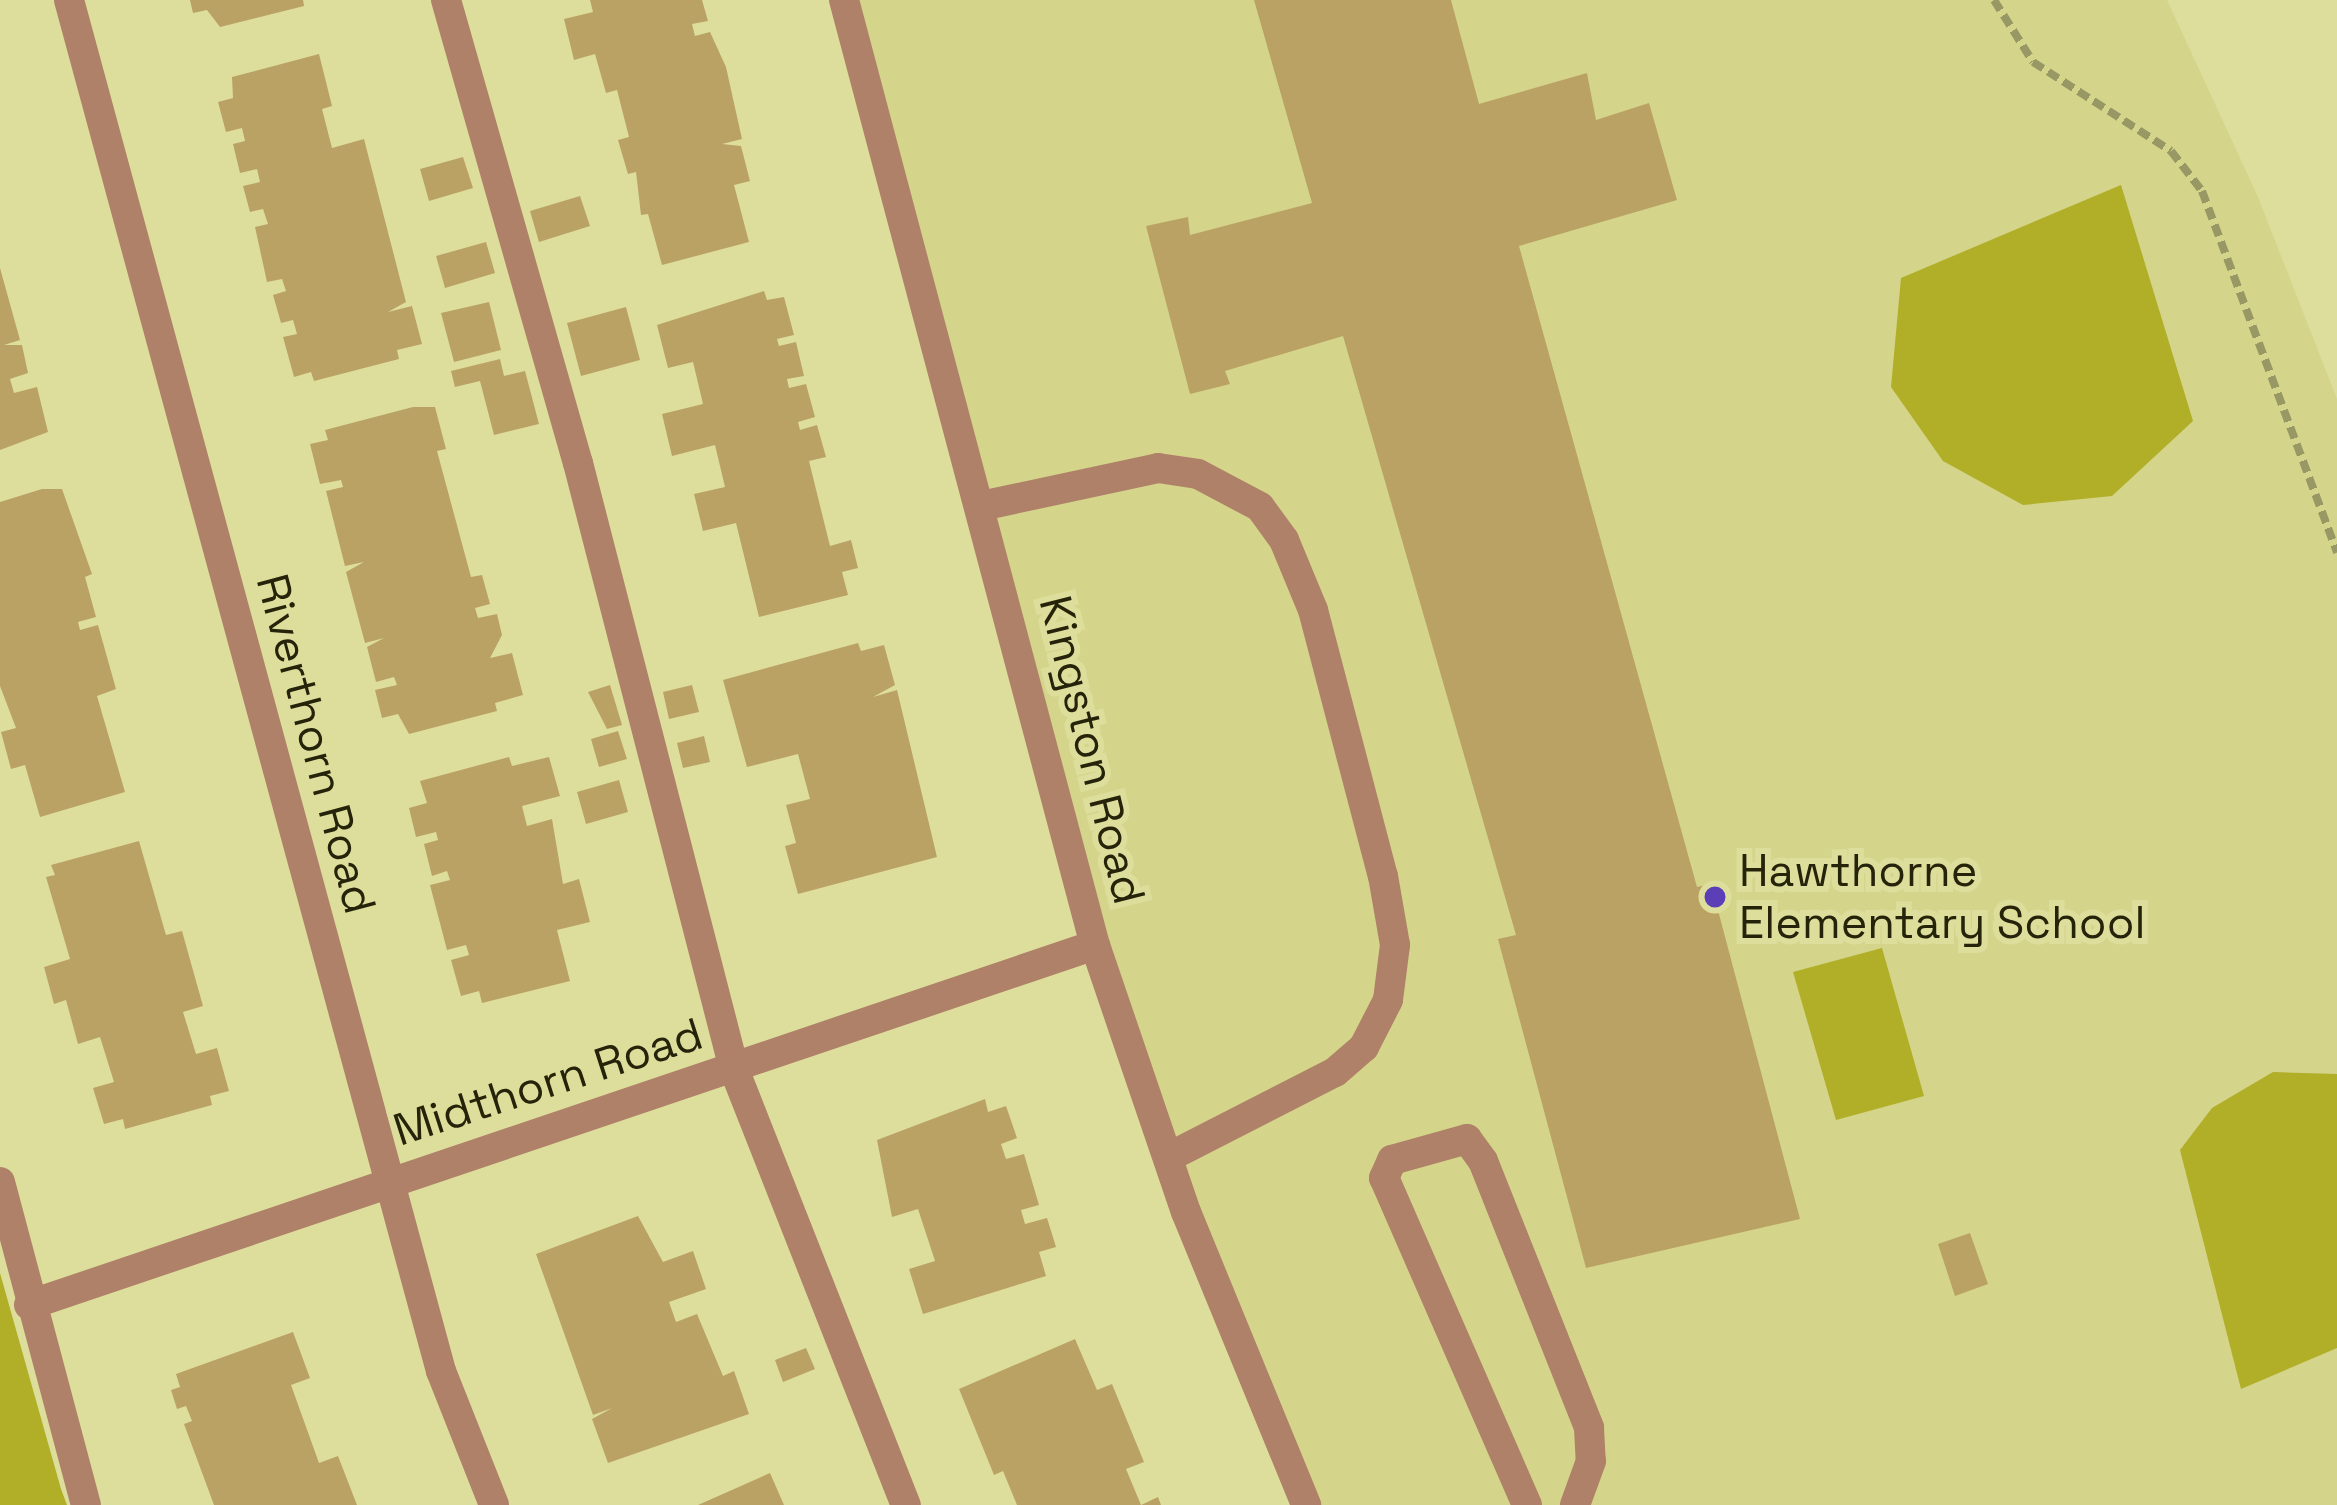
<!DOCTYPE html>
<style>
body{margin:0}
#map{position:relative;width:2337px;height:1505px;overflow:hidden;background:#dede9c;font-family:"Space Grotesk",sans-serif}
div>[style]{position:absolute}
.built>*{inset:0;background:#d4d48a}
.green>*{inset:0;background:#b1ae28}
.building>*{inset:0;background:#baa265}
.path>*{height:8px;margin-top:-4px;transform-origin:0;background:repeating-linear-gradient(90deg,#989865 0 12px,transparent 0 18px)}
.minor>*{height:30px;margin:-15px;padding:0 15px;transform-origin:15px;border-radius:15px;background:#b08169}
.dots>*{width:33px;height:33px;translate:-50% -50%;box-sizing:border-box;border:6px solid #dede9c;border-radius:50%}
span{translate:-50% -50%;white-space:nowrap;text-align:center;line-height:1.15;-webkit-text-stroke:12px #dede9c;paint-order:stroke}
.street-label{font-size:45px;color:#25240a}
.poi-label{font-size:45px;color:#25240a}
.left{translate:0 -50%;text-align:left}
</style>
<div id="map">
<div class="built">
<i style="clip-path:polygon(844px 0,2167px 0,2258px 197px,2337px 399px,2337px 1505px,1308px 1505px,1186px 1212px,1032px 691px)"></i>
</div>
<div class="green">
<i style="clip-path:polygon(2121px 185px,2193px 421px,2112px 496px,2023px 505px,1943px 461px,1891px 387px,1901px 278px)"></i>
<i style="clip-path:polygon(1882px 948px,1924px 1096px,1836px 1120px,1793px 972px)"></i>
<i style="clip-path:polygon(2273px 1072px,2337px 1074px,2337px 1348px,2241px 1389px,2180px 1150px,2212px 1108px)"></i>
<i style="clip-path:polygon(0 1273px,61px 1489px,67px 1505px,0 1505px)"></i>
</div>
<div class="building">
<i style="clip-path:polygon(190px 0,303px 0,304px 6px,220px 27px,207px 10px,193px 13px)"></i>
<i style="clip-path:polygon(590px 0,702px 0,708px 21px,692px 24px,695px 36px,710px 32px,726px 67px,742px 139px,722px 144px,741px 146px,750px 181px,734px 185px,749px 242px,662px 265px,648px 214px,641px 215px,636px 172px,628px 174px,618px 140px,629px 137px,617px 90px,606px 93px,595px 54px,574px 60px,564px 19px,593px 12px)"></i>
<i style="clip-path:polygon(1254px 0,1451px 0,1479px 104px,1587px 73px,1596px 120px,1649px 103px,1677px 200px,1519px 246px,1697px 887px,1711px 884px,1800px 1219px,1586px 1268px,1498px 939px,1516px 935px,1343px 336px,1225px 371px,1230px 384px,1190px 394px,1146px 226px,1188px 217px,1190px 235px,1312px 203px)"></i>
<i style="clip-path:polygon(319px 54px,332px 106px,322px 109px,332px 148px,364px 139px,406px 302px,388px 312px,412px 306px,422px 344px,397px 350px,399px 359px,314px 381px,311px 372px,294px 377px,283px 337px,297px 334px,293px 320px,281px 323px,273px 295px,286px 291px,282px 279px,267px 282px,255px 227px,268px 224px,263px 209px,250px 212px,243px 186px,260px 182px,257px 169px,240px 173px,233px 144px,245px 141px,242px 128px,226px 132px,218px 102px,233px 98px,232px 77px)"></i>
<i style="clip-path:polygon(463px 157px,473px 188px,429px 201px,420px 169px)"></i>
<i style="clip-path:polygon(580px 196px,590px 226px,539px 242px,530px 211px)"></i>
<i style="clip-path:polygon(486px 242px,495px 273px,445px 288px,436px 256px)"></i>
<i style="clip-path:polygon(0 268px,20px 340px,4px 345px,22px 345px,28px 373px,10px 379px,14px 393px,37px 387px,48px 432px,0 450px)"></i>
<i style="clip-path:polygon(764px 291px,767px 300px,784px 297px,794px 335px,777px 339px,779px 346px,796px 342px,804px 376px,787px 379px,789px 388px,806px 384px,815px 417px,798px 422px,800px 430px,817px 425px,826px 457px,809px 461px,830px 546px,851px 540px,858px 568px,842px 572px,848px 595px,759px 617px,736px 523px,703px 531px,694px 494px,725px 487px,715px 445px,672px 456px,662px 414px,703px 404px,693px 362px,668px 368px,657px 325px)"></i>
<i style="clip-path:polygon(489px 302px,501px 350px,454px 362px,441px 313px)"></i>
<i style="clip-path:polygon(626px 307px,640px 360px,581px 376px,567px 323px)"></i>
<i style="clip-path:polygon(500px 359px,504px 376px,525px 371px,539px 424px,494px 435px,480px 381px,455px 387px,451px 371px)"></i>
<i style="clip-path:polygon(413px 407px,435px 407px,446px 449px,437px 451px,471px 577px,482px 575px,490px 604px,475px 608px,478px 618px,497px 614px,502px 635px,490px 658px,512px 653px,523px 695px,495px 703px,497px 711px,409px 734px,398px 714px,382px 718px,375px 690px,397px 685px,394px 677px,376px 682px,367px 647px,384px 638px,365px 643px,346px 572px,364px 562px,345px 566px,326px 491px,343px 487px,341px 480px,320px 484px,310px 444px,328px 440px,325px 430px)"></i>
<i style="clip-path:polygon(42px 489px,62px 489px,92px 574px,85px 577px,96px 617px,78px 622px,80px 630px,98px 625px,116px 689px,97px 696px,125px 792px,40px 817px,25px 765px,11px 769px,1px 732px,16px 728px,0 686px,0 502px)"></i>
<i style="clip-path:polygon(858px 643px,861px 651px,884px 645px,895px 685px,873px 697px,897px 690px,937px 857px,798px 894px,785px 846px,796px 843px,786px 805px,810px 799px,798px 754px,747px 767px,723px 680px)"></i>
<i style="clip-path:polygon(610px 685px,622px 725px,607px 729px,588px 692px)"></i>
<i style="clip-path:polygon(692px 685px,699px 712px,669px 719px,663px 692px)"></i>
<i style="clip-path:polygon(618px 731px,627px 759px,599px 767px,591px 739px)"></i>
<i style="clip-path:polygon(704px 736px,710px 762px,683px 768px,677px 743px)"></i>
<i style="clip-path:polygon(509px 757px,512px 766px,549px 757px,560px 796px,522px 806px,527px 826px,552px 819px,563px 884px,579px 879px,590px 922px,557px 930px,570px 981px,482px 1003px,479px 991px,461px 996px,451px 960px,469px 955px,466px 945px,447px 950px,430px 885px,450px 880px,447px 871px,432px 876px,424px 844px,438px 840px,436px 832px,416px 837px,409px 808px,427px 803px,420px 781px)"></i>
<i style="clip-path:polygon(619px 780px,628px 812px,586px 824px,577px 792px)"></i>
<i style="clip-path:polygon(139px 841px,166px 935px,182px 931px,203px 1006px,183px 1012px,196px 1054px,217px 1048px,229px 1091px,210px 1096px,212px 1105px,125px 1129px,123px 1119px,104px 1124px,93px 1088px,114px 1082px,100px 1037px,78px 1044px,66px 1000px,54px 1004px,44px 967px,70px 959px,46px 877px,55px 875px,51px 865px)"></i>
<i style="clip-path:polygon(985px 1099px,988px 1112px,1006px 1106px,1017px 1138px,1001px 1144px,1006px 1159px,1024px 1154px,1039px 1205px,1021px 1210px,1025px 1224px,1047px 1218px,1056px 1247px,1039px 1252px,1046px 1276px,923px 1314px,909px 1269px,935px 1261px,918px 1209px,892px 1217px,877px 1140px)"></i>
<i style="clip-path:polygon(638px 1216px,663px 1262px,693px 1251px,706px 1289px,669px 1302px,676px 1322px,697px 1314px,723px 1376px,734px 1371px,749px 1414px,608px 1463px,592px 1419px,612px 1408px,593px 1415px,536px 1254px)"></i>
<i style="clip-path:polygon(1970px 1233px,1988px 1284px,1955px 1296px,1938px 1244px)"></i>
<i style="clip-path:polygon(293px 1332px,310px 1378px,291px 1385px,319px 1463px,338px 1456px,357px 1505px,214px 1505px,184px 1424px,192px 1421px,186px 1406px,177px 1409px,171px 1390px,180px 1387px,176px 1374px)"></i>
<i style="clip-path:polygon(1075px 1339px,1097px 1390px,1112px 1384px,1144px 1462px,1126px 1469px,1141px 1505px,1158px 1497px,1161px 1505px,1017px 1505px,1003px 1471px,994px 1475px,959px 1389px)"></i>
<i style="clip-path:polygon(806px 1348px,815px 1369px,783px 1382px,775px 1360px)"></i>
<i style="clip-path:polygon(770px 1473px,784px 1505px,698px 1505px)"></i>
</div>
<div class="path">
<i style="left:1994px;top:0;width:73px;rotate:57.8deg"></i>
<i style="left:2033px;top:62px;width:164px;rotate:32.8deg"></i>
<i style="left:2171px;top:151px;width:51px;rotate:52.2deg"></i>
<i style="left:2202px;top:191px;width:386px;rotate:69.5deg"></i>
</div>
<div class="minor">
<i style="left:69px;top:0;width:1421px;rotate:74.82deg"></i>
<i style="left:441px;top:1371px;width:144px;rotate:68.4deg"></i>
<i style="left:446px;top:0;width:481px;rotate:74.1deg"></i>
<i style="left:578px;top:463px;width:626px;rotate:75.56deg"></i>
<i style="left:734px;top:1069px;width:469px;rotate:68.5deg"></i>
<i style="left:844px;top:0;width:978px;rotate:75.13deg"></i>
<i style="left:1095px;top:945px;width:282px;rotate:71.2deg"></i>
<i style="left:1186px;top:1212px;width:317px;rotate:67.7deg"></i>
<i style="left:981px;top:506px;width:181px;rotate:-12.1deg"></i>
<i style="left:1158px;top:468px;width:40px;rotate:8.5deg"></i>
<i style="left:1198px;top:474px;width:70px;rotate:28deg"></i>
<i style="left:1260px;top:507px;width:41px;rotate:54deg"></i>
<i style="left:1284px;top:540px;width:76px;rotate:67.5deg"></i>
<i style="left:1313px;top:610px;width:275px;rotate:75.3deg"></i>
<i style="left:1383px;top:876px;width:70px;rotate:80.1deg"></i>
<i style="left:1395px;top:945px;width:55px;rotate:97.3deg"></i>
<i style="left:1388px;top:1000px;width:53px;rotate:117.1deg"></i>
<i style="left:1364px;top:1047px;width:38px;rotate:139deg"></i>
<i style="left:1335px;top:1072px;width:186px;rotate:152.9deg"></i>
<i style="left:0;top:1182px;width:334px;rotate:75.1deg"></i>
<i style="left:29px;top:1305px;width:1125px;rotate:-18.66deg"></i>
<i style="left:1527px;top:1505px;width:357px;rotate:-113.6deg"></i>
<i style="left:1384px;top:1178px;width:20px;rotate:-66deg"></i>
<i style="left:1392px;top:1160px;width:78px;rotate:-15.6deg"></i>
<i style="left:1467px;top:1139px;width:27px;rotate:54deg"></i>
<i style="left:1483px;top:1161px;width:287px;rotate:68.3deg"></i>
<i style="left:1589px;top:1428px;width:33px;rotate:87deg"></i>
<i style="left:1591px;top:1461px;width:47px;rotate:110deg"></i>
</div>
<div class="dots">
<i style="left:1715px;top:897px;background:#5b3fb7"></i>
</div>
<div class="street-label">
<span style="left:316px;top:744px;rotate:75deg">Riverthorn Road</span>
<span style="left:1092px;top:750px;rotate:76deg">Kingston Road</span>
<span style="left:548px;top:1082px;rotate:-18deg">Midthorn Road</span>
</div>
<div class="poi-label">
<span class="left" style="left:1739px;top:897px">Hawthorne<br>Elementary School</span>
</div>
</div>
